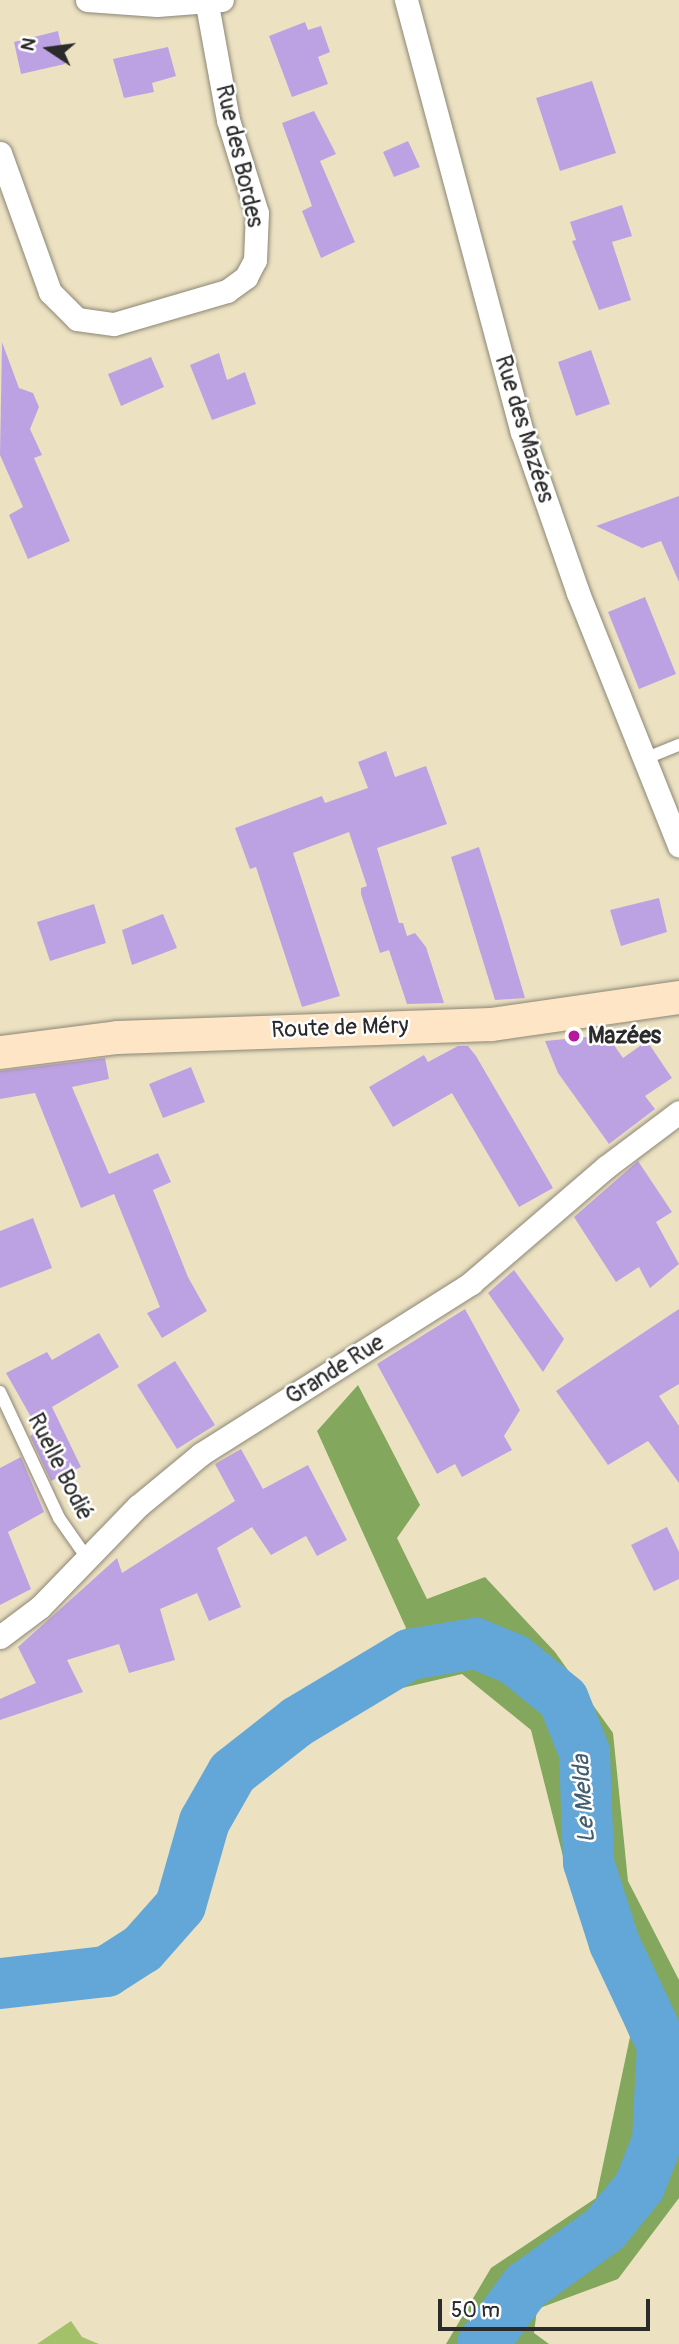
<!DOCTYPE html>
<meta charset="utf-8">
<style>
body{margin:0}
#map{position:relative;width:679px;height:2344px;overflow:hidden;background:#ece2c2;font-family:Pangolin,sans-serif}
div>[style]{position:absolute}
.green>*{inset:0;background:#a3c169}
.forest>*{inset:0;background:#82a75d}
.river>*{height:51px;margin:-25.5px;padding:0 25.5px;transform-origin:25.5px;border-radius:25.5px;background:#63a7d8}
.building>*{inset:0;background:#bda2e3}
.roads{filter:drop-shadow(0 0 2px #8c8676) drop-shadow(0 0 2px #8c8676)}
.lane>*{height:12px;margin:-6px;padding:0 6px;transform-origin:6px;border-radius:6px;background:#fff}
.street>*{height:23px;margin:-11.5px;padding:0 11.5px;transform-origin:11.5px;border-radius:11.5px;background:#fff}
.secondary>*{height:33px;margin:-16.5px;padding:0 16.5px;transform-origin:16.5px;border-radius:16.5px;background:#fde5c5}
.dots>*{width:19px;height:19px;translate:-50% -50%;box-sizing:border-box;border:4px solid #fff;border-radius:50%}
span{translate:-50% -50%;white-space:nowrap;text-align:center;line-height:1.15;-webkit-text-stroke:5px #fff;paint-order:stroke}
.street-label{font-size:23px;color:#2b2b2b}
.poi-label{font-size:23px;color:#2b2b2b;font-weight:700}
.left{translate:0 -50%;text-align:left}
.water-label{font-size:24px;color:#415d70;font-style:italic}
.north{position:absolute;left:14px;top:14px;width:70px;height:70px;-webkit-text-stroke:5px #fff;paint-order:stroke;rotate:283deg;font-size:19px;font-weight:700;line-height:28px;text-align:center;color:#2b2b2b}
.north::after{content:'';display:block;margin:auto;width:24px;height:32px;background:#2b2b2b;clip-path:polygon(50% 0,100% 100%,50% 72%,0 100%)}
.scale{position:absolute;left:438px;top:2299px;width:212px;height:32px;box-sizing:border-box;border:4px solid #2b2b2b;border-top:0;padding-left:9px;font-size:21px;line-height:24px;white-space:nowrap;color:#2b2b2b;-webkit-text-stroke:5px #fff;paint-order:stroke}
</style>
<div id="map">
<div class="green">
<i style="clip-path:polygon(71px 2321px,82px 2337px,99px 2344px,37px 2344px)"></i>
</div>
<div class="forest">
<i style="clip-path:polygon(358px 1385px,420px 1505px,397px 1538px,427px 1599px,485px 1577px,555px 1652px,613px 1733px,628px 1881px,679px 1980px,679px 2198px,618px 2279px,537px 2309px,534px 2333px,549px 2344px,446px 2344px,491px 2268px,596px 2198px,630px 2037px,574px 1900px,531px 1730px,462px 1674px,368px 1696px,406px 1628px,317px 1431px)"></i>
</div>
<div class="river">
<i style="left:0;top:1983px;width:107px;rotate:-6.5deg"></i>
<i style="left:106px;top:1971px;width:43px;rotate:-32.6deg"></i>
<i style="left:142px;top:1948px;width:57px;rotate:-48.5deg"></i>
<i style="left:180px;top:1905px;width:87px;rotate:-74.1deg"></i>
<i style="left:204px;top:1821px;width:56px;rotate:-60.3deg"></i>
<i style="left:232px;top:1772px;width:83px;rotate:-38.1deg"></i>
<i style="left:297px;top:1721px;width:131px;rotate:-30.9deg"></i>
<i style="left:409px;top:1654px;width:67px;rotate:-9.5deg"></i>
<i style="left:475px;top:1643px;width:42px;rotate:22.3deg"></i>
<i style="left:514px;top:1659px;width:63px;rotate:39.2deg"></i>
<i style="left:563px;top:1699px;width:57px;rotate:68.4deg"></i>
<i style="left:584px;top:1752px;width:110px;rotate:87.9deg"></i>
<i style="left:588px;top:1862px;width:85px;rotate:72.2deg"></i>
<i style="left:614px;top:1943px;width:113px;rotate:64.8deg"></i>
<i style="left:662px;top:2045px;width:95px;rotate:93deg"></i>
<i style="left:657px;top:2140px;width:49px;rotate:111.4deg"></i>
<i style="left:639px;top:2186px;width:55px;rotate:129.1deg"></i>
<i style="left:604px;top:2229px;width:97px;rotate:144.2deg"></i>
<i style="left:525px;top:2286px;width:72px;rotate:126.6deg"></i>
</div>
<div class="building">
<i style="clip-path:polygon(305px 22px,308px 30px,321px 26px,330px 52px,318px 57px,328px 84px,292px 97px,269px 36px)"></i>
<i style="clip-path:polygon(58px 31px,65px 64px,21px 74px,14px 42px)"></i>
<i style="clip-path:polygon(168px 47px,176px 76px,152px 83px,154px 92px,124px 98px,113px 59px)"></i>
<i style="clip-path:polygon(592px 81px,616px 153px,560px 171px,536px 98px)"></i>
<i style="clip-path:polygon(314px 111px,336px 154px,320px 161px,355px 242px,321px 258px,302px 211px,312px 206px,282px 123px)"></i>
<i style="clip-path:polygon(408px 141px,420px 167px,394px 177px,383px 152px)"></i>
<i style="clip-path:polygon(622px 205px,632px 236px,612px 242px,631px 300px,599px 310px,572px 241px,576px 240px,570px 222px)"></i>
<i style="clip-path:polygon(2px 342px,19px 388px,33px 393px,39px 407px,30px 429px,42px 455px,34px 458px,70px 541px,28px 559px,9px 515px,23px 507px,0 455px)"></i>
<i style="clip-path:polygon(591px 350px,610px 404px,576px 416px,558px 362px)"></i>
<i style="clip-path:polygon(219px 353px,227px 380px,245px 372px,256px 404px,212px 420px,190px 365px)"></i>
<i style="clip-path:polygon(151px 357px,164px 387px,121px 406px,108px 374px)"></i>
<i style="clip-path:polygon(679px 496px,679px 582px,661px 541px,642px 548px,596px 526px)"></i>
<i style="clip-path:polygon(645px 597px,676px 674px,639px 689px,608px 612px)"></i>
<i style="clip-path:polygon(386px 751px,395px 777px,426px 766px,447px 824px,377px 848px,399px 923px,403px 923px,407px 936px,415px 933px,426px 947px,444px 1003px,407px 1004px,389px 950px,380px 953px,361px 894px,361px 888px,367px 886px,349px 832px,293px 853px,340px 996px,302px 1007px,256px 867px,250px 869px,235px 828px,322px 796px,325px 803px,368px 788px,358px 762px)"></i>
<i style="clip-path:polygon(479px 847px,504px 927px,525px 998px,495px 1000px,451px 857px)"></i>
<i style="clip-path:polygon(659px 898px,667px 932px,621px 946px,610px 910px)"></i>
<i style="clip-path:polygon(94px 904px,106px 943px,50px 961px,37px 922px)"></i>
<i style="clip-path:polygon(163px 914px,177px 948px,132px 965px,122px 930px)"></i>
<i style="clip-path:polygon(607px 1035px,623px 1058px,647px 1041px,672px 1078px,645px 1096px,655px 1109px,609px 1144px,558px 1073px,545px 1041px)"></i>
<i style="clip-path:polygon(458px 1046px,468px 1046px,476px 1056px,553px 1188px,519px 1207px,452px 1093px,393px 1127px,369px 1087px,424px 1055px,428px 1062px)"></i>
<i style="clip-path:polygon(105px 1058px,109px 1079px,72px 1087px,109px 1174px,158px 1153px,171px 1182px,153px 1190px,188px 1277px,207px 1311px,162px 1338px,147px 1313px,160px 1307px,114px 1194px,81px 1208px,35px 1093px,0 1099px,0 1071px)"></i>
<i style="clip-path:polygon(191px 1067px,205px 1102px,163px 1118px,149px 1084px)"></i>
<i style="clip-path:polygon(638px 1161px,672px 1212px,656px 1222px,679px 1264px,650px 1288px,639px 1267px,616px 1282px,574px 1217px)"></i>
<i style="clip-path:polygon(33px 1218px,52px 1268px,0 1288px,0 1231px)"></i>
<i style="clip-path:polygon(514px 1270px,564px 1339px,543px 1372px,488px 1293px)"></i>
<i style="clip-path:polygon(465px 1309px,520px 1410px,504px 1436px,512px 1450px,462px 1477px,455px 1464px,437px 1474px,377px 1364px)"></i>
<i style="clip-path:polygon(679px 1309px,679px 1384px,659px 1396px,679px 1426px,679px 1483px,648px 1441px,608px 1465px,556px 1391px)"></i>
<i style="clip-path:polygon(99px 1333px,119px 1367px,52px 1407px,81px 1467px,51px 1481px,30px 1436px,39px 1431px,6px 1373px,47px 1352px,52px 1360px)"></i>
<i style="clip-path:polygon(175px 1361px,215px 1425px,177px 1449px,137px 1385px)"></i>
<i style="clip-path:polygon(241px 1449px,263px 1489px,308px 1465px,347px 1540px,317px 1556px,306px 1536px,271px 1555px,252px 1527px,217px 1548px,241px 1607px,209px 1621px,197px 1593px,160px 1609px,175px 1660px,129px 1673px,119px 1644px,67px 1660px,83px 1692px,0 1720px,0 1699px,36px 1683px,18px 1647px,117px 1558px,122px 1573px,235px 1501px,215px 1464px)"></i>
<i style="clip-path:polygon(21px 1457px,44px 1512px,8px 1532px,31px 1589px,0 1605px,0 1468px)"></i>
<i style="clip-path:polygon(667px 1527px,679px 1552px,679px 1579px,654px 1591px,631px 1545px)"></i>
</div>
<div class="roads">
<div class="lane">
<i style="left:644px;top:759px;width:38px;rotate:-22deg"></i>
<i style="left:0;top:1392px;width:139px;rotate:64.9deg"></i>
<i style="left:59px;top:1518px;width:49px;rotate:55deg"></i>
</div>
<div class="street">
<i style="left:87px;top:0;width:70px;rotate:4.1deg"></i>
<i style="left:157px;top:5px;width:65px;rotate:-4.4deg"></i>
<i style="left:406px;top:0;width:447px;rotate:75deg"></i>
<i style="left:522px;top:432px;width:170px;rotate:70.8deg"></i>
<i style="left:578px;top:593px;width:272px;rotate:68.2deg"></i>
<i style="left:0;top:153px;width:148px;rotate:70.2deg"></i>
<i style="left:50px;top:292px;width:38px;rotate:45deg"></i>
<i style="left:77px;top:319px;width:37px;rotate:8deg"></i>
<i style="left:114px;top:324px;width:118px;rotate:-16.3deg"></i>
<i style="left:227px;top:291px;width:24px;rotate:-36deg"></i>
<i style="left:246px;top:277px;width:19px;rotate:-62deg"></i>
<i style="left:255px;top:260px;width:47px;rotate:-87.6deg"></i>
<i style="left:257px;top:213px;width:97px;rotate:-107.3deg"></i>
<i style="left:228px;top:120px;width:117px;rotate:-100.3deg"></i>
<i style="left:0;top:1637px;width:50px;rotate:-36.9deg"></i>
<i style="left:40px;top:1607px;width:141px;rotate:-45.9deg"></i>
<i style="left:138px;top:1506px;width:82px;rotate:-39.5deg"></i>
<i style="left:201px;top:1454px;width:320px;rotate:-32.3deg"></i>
<i style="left:471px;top:1283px;width:178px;rotate:-40.7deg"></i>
<i style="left:606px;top:1167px;width:91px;rotate:-37deg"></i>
</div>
<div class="secondary">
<i style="left:0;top:1052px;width:118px;rotate:-7.3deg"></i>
<i style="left:117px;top:1037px;width:374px;rotate:-2deg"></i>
<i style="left:491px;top:1024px;width:190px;rotate:-8.2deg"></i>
</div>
</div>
<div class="dots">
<i style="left:574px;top:1036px;background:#b5179e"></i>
</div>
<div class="street-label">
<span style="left:239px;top:156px;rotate:77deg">Rue des Bordes</span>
<span style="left:524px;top:429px;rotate:73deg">Rue des Mazées</span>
<span style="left:340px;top:1028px;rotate:-2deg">Route de Méry</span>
<span style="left:335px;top:1370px;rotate:-32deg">Grande Rue</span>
<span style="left:60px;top:1467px;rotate:63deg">Ruelle Bodié</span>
</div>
<div class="poi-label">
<span class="left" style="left:588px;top:1036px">Mazées</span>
</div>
<div class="water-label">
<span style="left:584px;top:1799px;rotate:-94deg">Le Melda</span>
</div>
<div class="north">N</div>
<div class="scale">50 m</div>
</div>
